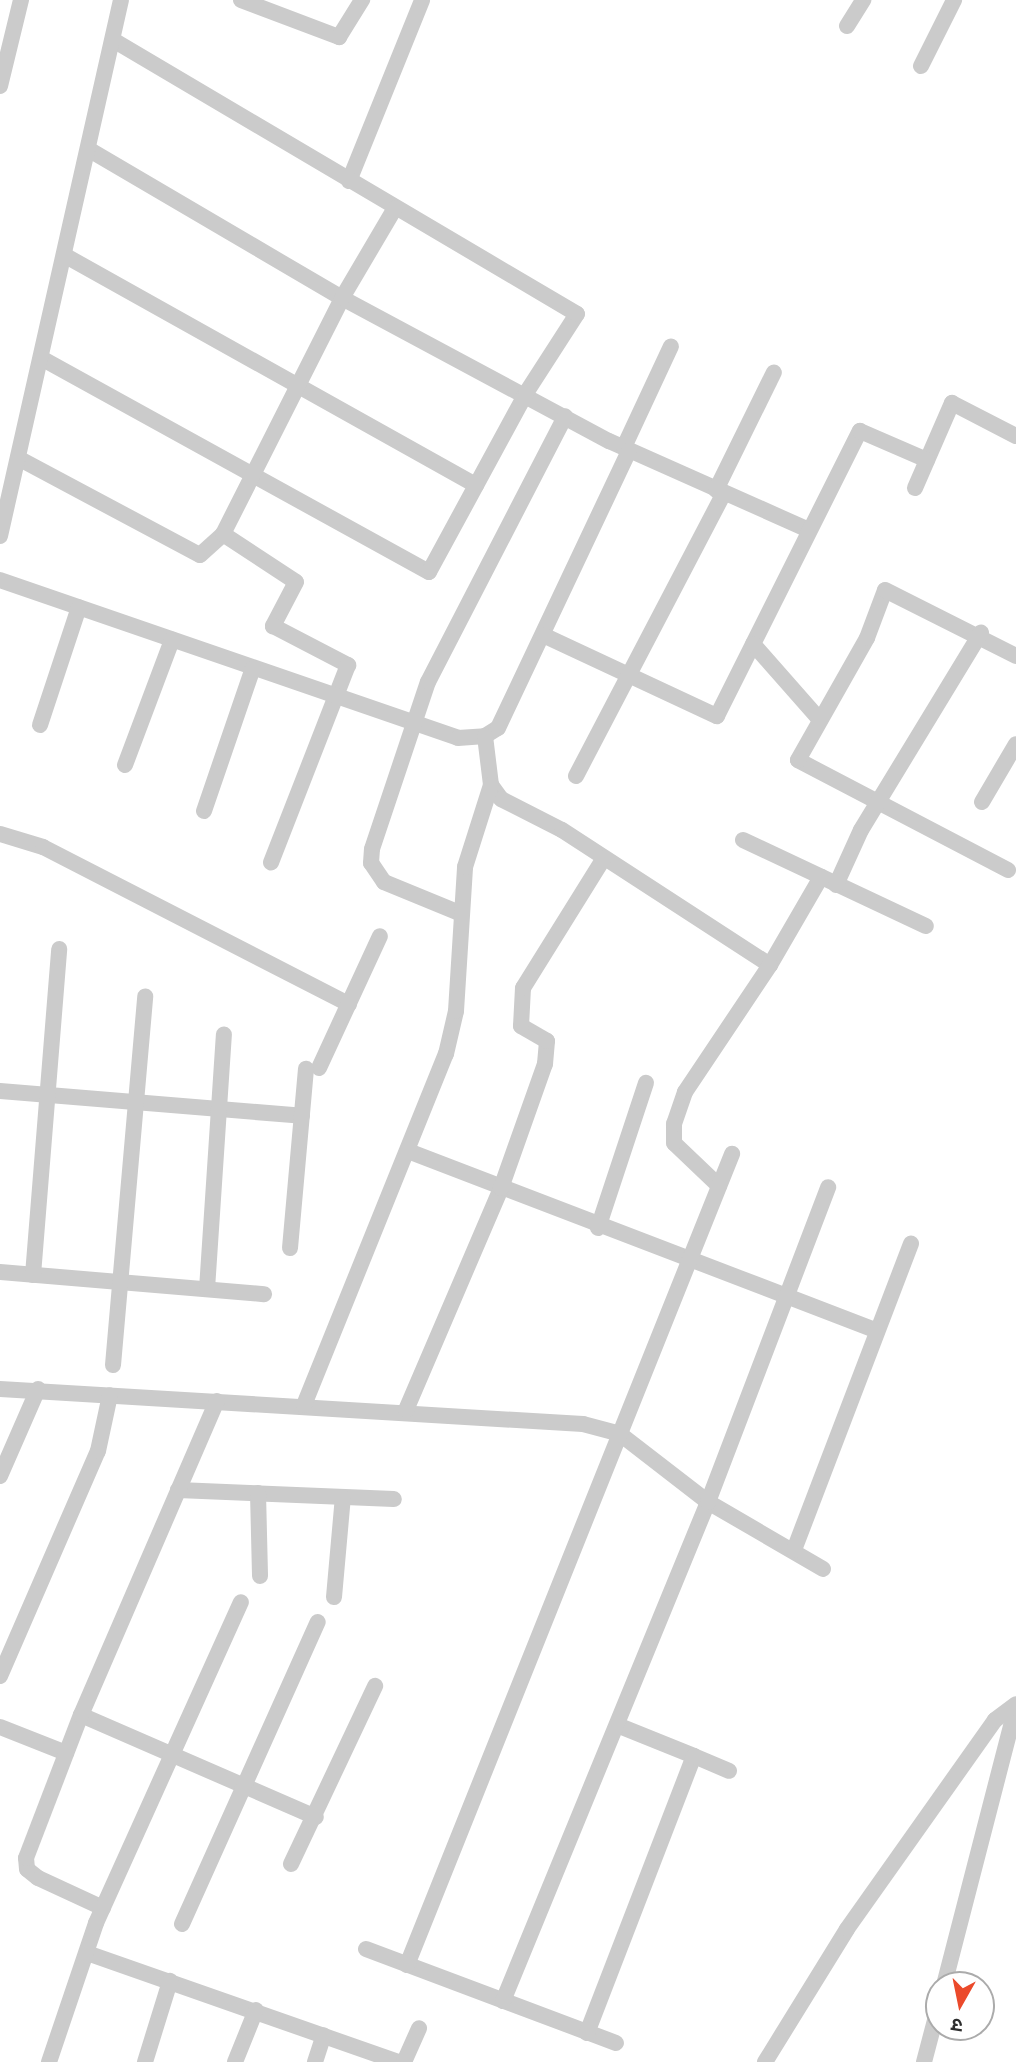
<!DOCTYPE html>
<meta charset="utf-8">
<style>
body{margin:0}
#map{position:relative;width:1016px;height:2062px;overflow:hidden;background:#fff;font-family:"Roboto Condensed","Noto Sans Devanagari",sans-serif}
div>[style]{position:absolute}
.minor>*{height:16px;margin:-8px;padding:0 8px;transform-origin:8px;border-radius:8px;background:#cbcbcb}
span{translate:-50% -50%;white-space:nowrap;text-align:center;line-height:1.15;-webkit-text-stroke:7px #fff;paint-order:stroke}
.north{position:absolute;left:925px;top:1971px;width:70px;height:70px;box-sizing:border-box;background:#fff;border:2px solid #ababab;border-radius:50%;rotate:189deg;font-size:19px;font-weight:700;line-height:28px;text-align:center;color:#2e2e2e}
.north::after{content:'';display:block;margin:auto;width:24px;height:32px;background:#eb4a2b;clip-path:polygon(50% 0,100% 100%,50% 72%,0 100%)}
</style>
<div id="map">
<div class="minor">
<i style="left:241px;top:0;width:105px;rotate:20.7deg"></i>
<i style="left:339px;top:37px;width:44px;rotate:-58.1deg"></i>
<i style="left:847px;top:26px;width:31px;rotate:-58deg"></i>
<i style="left:921px;top:66px;width:74px;rotate:-63.4deg"></i>
<i style="left:0;top:86px;width:89px;rotate:-76.3deg"></i>
<i style="left:88px;top:149px;width:294px;rotate:30.4deg"></i>
<i style="left:342px;top:298px;width:303px;rotate:28.2deg"></i>
<i style="left:609px;top:441px;width:219px;rotate:24deg"></i>
<i style="left:349px;top:181px;width:195px;rotate:-68deg"></i>
<i style="left:64px;top:255px;width:472px;rotate:29.2deg"></i>
<i style="left:41px;top:358px;width:443px;rotate:28.9deg"></i>
<i style="left:429px;top:572px;width:204px;rotate:-61.5deg"></i>
<i style="left:526px;top:393px;width:94px;rotate:-57.2deg"></i>
<i style="left:577px;top:314px;width:539px;rotate:-149.44deg"></i>
<i style="left:624px;top:447px;width:111px;rotate:-65deg"></i>
<i style="left:18px;top:458px;width:206px;rotate:28.1deg"></i>
<i style="left:200px;top:555px;width:31px;rotate:-42deg"></i>
<i style="left:223px;top:534px;width:264px;rotate:-63.2deg"></i>
<i style="left:342px;top:298px;width:104px;rotate:-59.5deg"></i>
<i style="left:915px;top:488px;width:93px;rotate:-66.5deg"></i>
<i style="left:952px;top:403px;width:72px;rotate:27.3deg"></i>
<i style="left:716px;top:490px;width:131px;rotate:-63.8deg"></i>
<i style="left:223px;top:534px;width:87px;rotate:33.3deg"></i>
<i style="left:296px;top:582px;width:50px;rotate:117.6deg"></i>
<i style="left:273px;top:626px;width:85px;rotate:27.5deg"></i>
<i style="left:348px;top:665px;width:212px;rotate:111.3deg"></i>
<i style="left:0;top:536px;width:549px;rotate:-77.28deg"></i>
<i style="left:0;top:580px;width:484px;rotate:19deg"></i>
<i style="left:458px;top:738px;width:27px;rotate:-4deg"></i>
<i style="left:485px;top:736px;width:15px;rotate:-32deg"></i>
<i style="left:498px;top:728px;width:306px;rotate:-64.7deg"></i>
<i style="left:543px;top:635px;width:192px;rotate:25deg"></i>
<i style="left:717px;top:716px;width:319px;rotate:-63.4deg"></i>
<i style="left:860px;top:431px;width:73px;rotate:23.4deg"></i>
<i style="left:753px;top:644px;width:101px;rotate:48.6deg"></i>
<i style="left:40px;top:725px;width:124px;rotate:-71.7deg"></i>
<i style="left:485px;top:736px;width:49px;rotate:83deg"></i>
<i style="left:491px;top:785px;width:17px;rotate:54deg"></i>
<i style="left:501px;top:799px;width:68px;rotate:26.9deg"></i>
<i style="left:562px;top:830px;width:248px;rotate:33deg"></i>
<i style="left:770px;top:965px;width:102px;rotate:-59.9deg"></i>
<i style="left:125px;top:765px;width:134px;rotate:-69.4deg"></i>
<i style="left:576px;top:776px;width:319px;rotate:-62.4deg"></i>
<i style="left:982px;top:802px;width:67px;rotate:-59.6deg"></i>
<i style="left:204px;top:811px;width:151px;rotate:-71.1deg"></i>
<i style="left:0;top:834px;width:45px;rotate:16.8deg"></i>
<i style="left:43px;top:847px;width:344px;rotate:27.2deg"></i>
<i style="left:743px;top:840px;width:202px;rotate:25.2deg"></i>
<i style="left:1008px;top:870px;width:237px;rotate:-152.4deg"></i>
<i style="left:798px;top:760px;width:140px;rotate:-60.5deg"></i>
<i style="left:867px;top:638px;width:51px;rotate:-69.4deg"></i>
<i style="left:885px;top:590px;width:147px;rotate:26.7deg"></i>
<i style="left:836px;top:885px;width:60px;rotate:-65.6deg"></i>
<i style="left:861px;top:830px;width:231px;rotate:-58.7deg"></i>
<i style="left:457px;top:912px;width:79px;rotate:-157.7deg"></i>
<i style="left:384px;top:882px;width:23px;rotate:-124deg"></i>
<i style="left:371px;top:863px;width:14px;rotate:-86deg"></i>
<i style="left:372px;top:849px;width:176px;rotate:-71.5deg"></i>
<i style="left:428px;top:682px;width:299px;rotate:-62.7deg"></i>
<i style="left:319px;top:1068px;width:145px;rotate:-65.2deg"></i>
<i style="left:0;top:1091px;width:303px;rotate:4.7deg"></i>
<i style="left:408px;top:1151px;width:500px;rotate:20.97deg"></i>
<i style="left:719px;top:1186px;width:62px;rotate:-136.3deg"></i>
<i style="left:674px;top:1143px;width:19px;rotate:-90deg"></i>
<i style="left:674px;top:1124px;width:34px;rotate:-71deg"></i>
<i style="left:685px;top:1092px;width:153px;rotate:-56.2deg"></i>
<i style="left:598px;top:1228px;width:153px;rotate:-71.7deg"></i>
<i style="left:290px;top:1248px;width:180px;rotate:-84.9deg"></i>
<i style="left:0;top:1272px;width:265px;rotate:4.8deg"></i>
<i style="left:33px;top:1275px;width:327px;rotate:-85.4deg"></i>
<i style="left:207px;top:1289px;width:255px;rotate:-86.2deg"></i>
<i style="left:113px;top:1365px;width:370px;rotate:-85deg"></i>
<i style="left:0;top:1389px;width:584px;rotate:3.44deg"></i>
<i style="left:583px;top:1424px;width:38px;rotate:15deg"></i>
<i style="left:620px;top:1434px;width:111px;rotate:37.7deg"></i>
<i style="left:708px;top:1502px;width:133px;rotate:30.2deg"></i>
<i style="left:304px;top:1405px;width:379px;rotate:-68deg"></i>
<i style="left:446px;top:1054px;width:44px;rotate:-76.9deg"></i>
<i style="left:456px;top:1011px;width:144px;rotate:-86.4deg"></i>
<i style="left:465px;top:867px;width:86px;rotate:-72.4deg"></i>
<i style="left:406px;top:1410px;width:241px;rotate:-66.8deg"></i>
<i style="left:501px;top:1188px;width:132px;rotate:-70.5deg"></i>
<i style="left:545px;top:1064px;width:23px;rotate:-85deg"></i>
<i style="left:547px;top:1041px;width:30px;rotate:-150deg"></i>
<i style="left:521px;top:1026px;width:38px;rotate:-87deg"></i>
<i style="left:523px;top:988px;width:153px;rotate:-58.1deg"></i>
<i style="left:0;top:1476px;width:95px;rotate:-66.4deg"></i>
<i style="left:178px;top:1490px;width:216px;rotate:2.4deg"></i>
<i style="left:258px;top:1493px;width:83px;rotate:88.6deg"></i>
<i style="left:794px;top:1550px;width:328px;rotate:-69.1deg"></i>
<i style="left:334px;top:1597px;width:100px;rotate:-84.9deg"></i>
<i style="left:0;top:1676px;width:245px;rotate:-66.5deg"></i>
<i style="left:98px;top:1451px;width:57px;rotate:-77.9deg"></i>
<i style="left:81px;top:1715px;width:256px;rotate:23.5deg"></i>
<i style="left:617px;top:1725px;width:83px;rotate:21.9deg"></i>
<i style="left:0;top:1727px;width:71px;rotate:21.5deg"></i>
<i style="left:291px;top:1864px;width:197px;rotate:-64.7deg"></i>
<i style="left:103px;top:1908px;width:72px;rotate:-155.2deg"></i>
<i style="left:38px;top:1878px;width:14px;rotate:-141deg"></i>
<i style="left:27px;top:1869px;width:11px;rotate:-95deg"></i>
<i style="left:26px;top:1858px;width:153px;rotate:-69deg"></i>
<i style="left:81px;top:1715px;width:342px;rotate:-66.6deg"></i>
<i style="left:182px;top:1924px;width:331px;rotate:-65.8deg"></i>
<i style="left:366px;top:1949px;width:267px;rotate:20.6deg"></i>
<i style="left:87px;top:1953px;width:330px;rotate:19.3deg"></i>
<i style="left:407px;top:1965px;width:874px;rotate:-68.16deg"></i>
<i style="left:944px;top:1985px;width:288px;rotate:-75.5deg"></i>
<i style="left:503px;top:2001px;width:539px;rotate:-67.67deg"></i>
<i style="left:708px;top:1502px;width:337px;rotate:-69.1deg"></i>
<i style="left:587px;top:2033px;width:297px;rotate:-68.9deg"></i>
<i style="left:694px;top:1756px;width:38px;rotate:23deg"></i>
<i style="left:49px;top:2062px;width:147px;rotate:-71.3deg"></i>
<i style="left:96px;top:1923px;width:352px;rotate:-65.7deg"></i>
<i style="left:145px;top:2062px;width:85px;rotate:-72.8deg"></i>
<i style="left:235px;top:2062px;width:56px;rotate:-68deg"></i>
<i style="left:315px;top:2062px;width:28px;rotate:-72deg"></i>
<i style="left:404px;top:2062px;width:37px;rotate:-66deg"></i>
<i style="left:765px;top:2062px;width:156px;rotate:-58.3deg"></i>
<i style="left:847px;top:1929px;width:256px;rotate:-54.7deg"></i>
<i style="left:995px;top:1720px;width:26px;rotate:-37deg"></i>
<i style="left:924px;top:2062px;width:59px;rotate:-75.3deg"></i>
</div>
<div class="north">उ</div>
</div>
